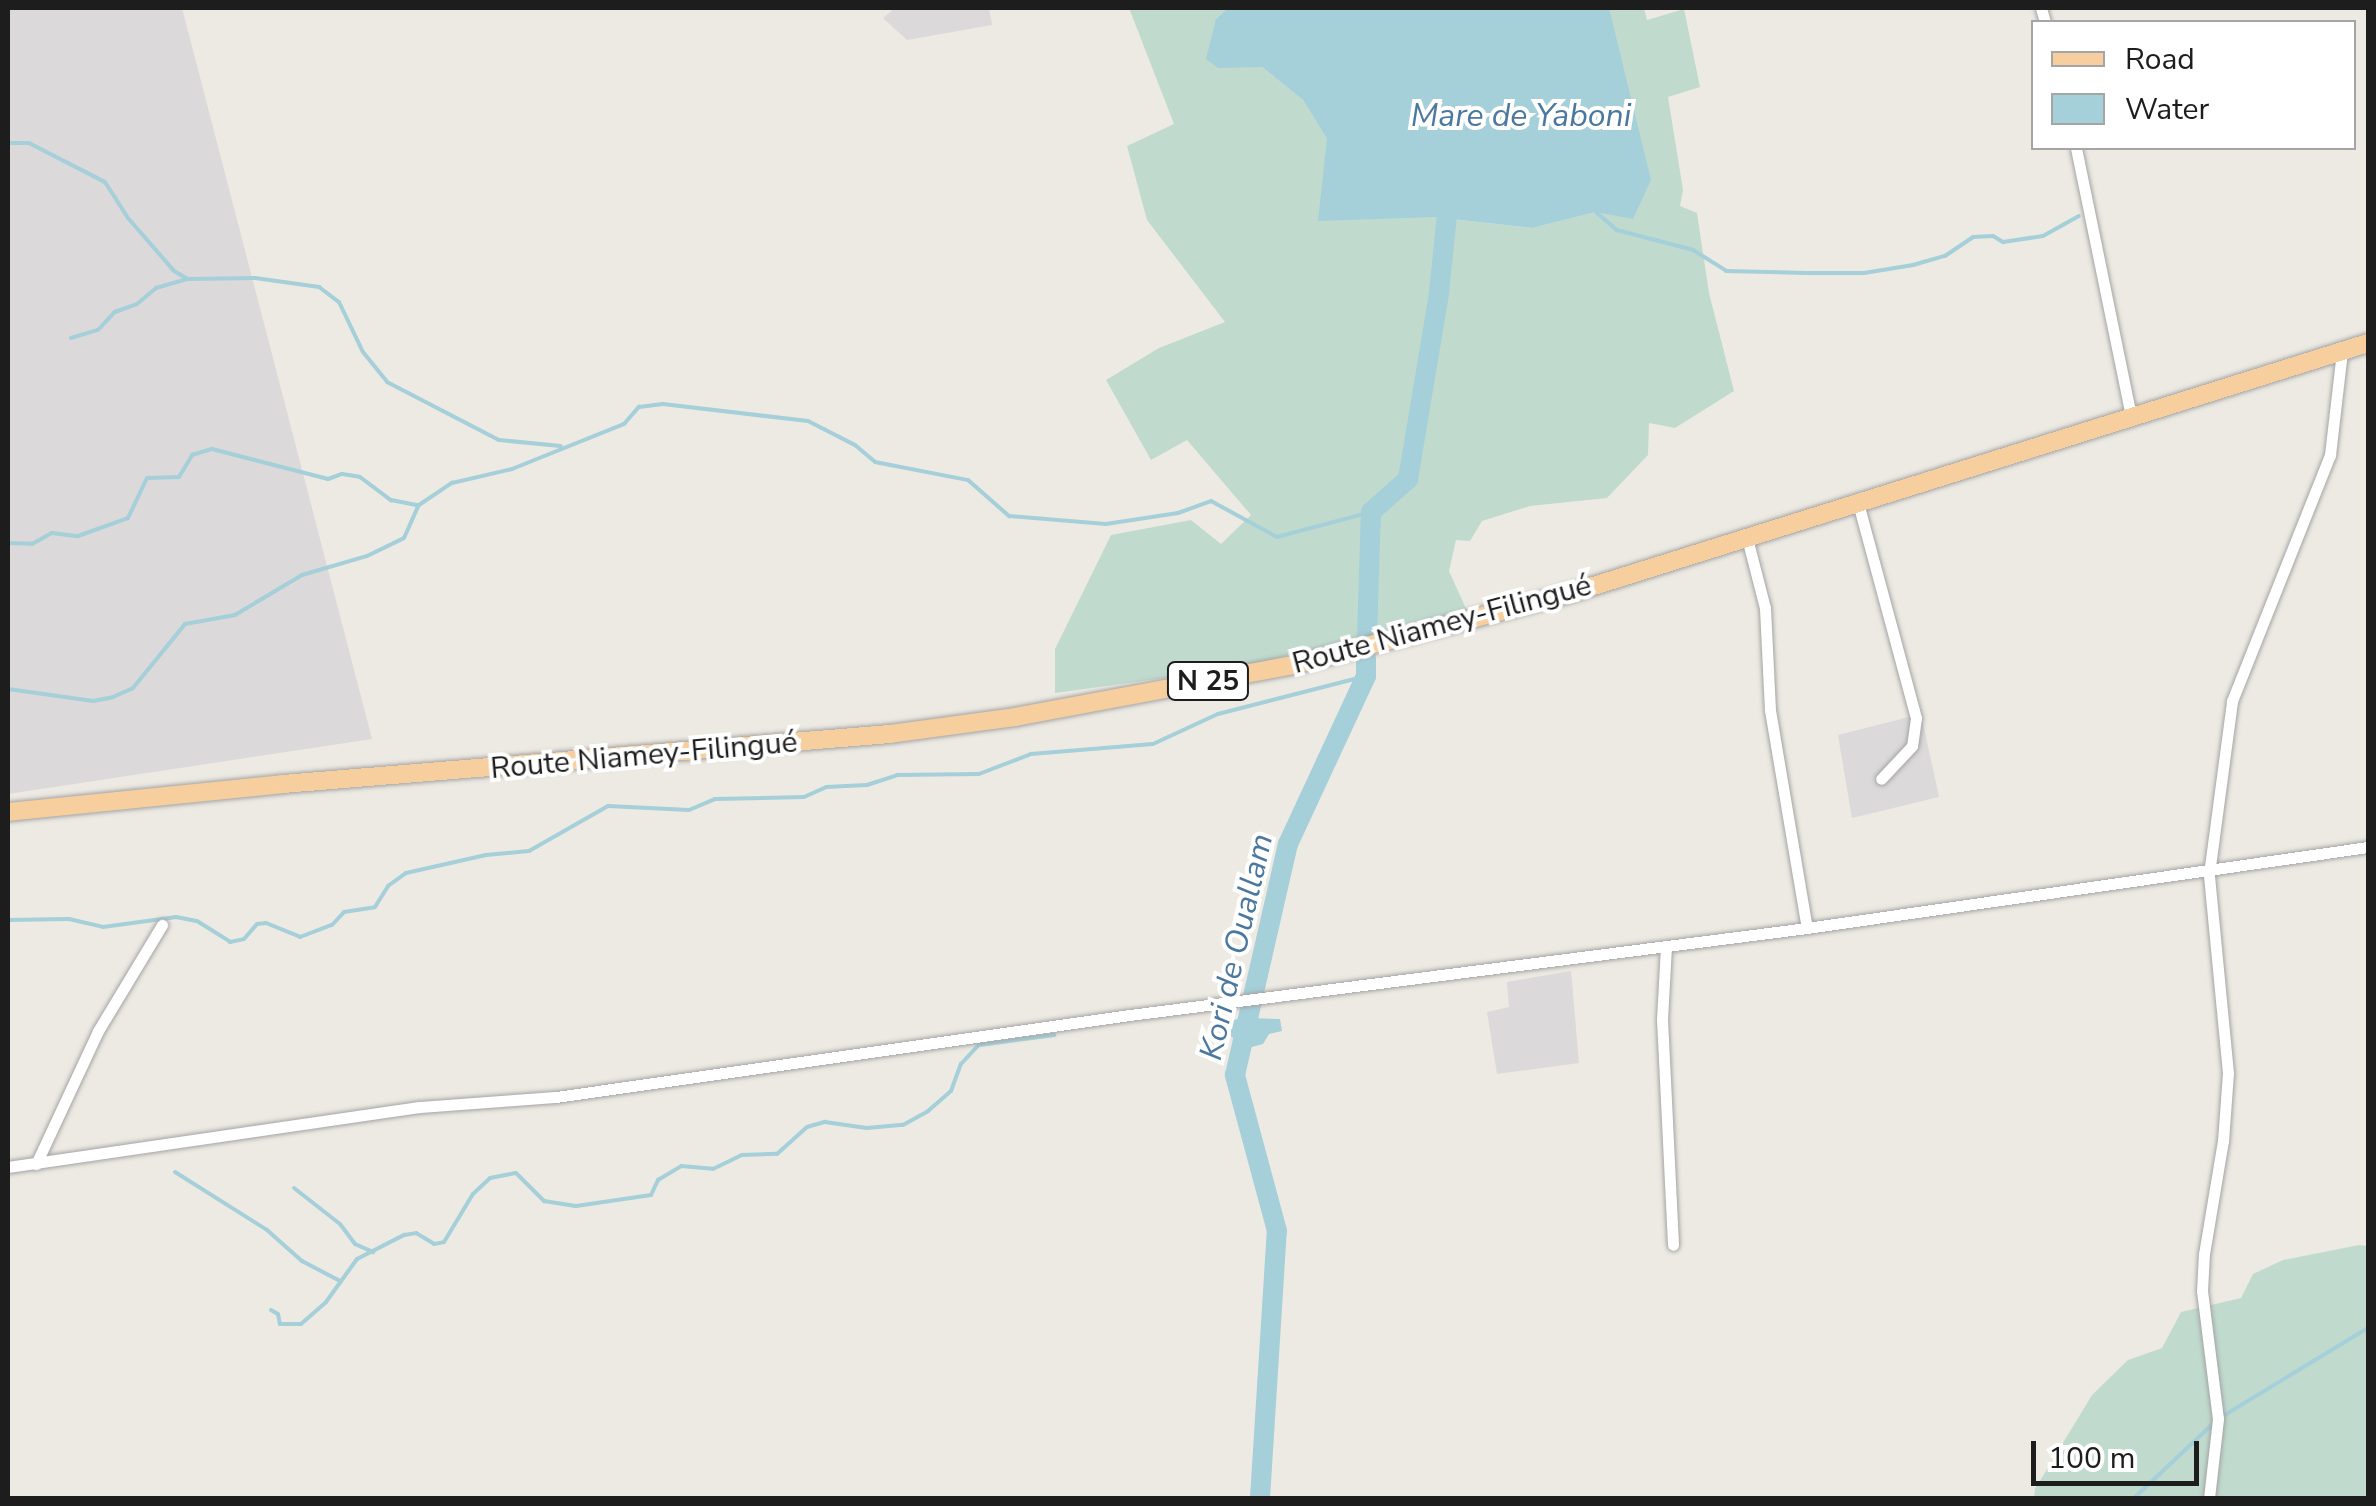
<!DOCTYPE html>
<meta charset="utf-8">
<style>
body{margin:0}
#map{position:relative;width:2376px;height:1506px;overflow:hidden;background:#edeae3;font-family:"Nunito Sans",sans-serif}
div>[style]{position:absolute}
.residential>*{inset:0;background:#dbd9da}
.wetland>*{inset:0;background:#c0dbce}
.water>*{inset:0;background:#a5cfd9}
.stream>*{height:4px;margin:-2px;padding:0 2px;transform-origin:2px;border-radius:2px;background:#a5cfd9}
.river>*{height:20px;margin:-10px;padding:0 10px;transform-origin:10px;border-radius:10px;background:#a5cfd9}
.roads{filter:drop-shadow(0 0 2px #a4a4a4) drop-shadow(0 0 2px #a4a4a4)}
.street>*{height:11px;margin:-5.5px;padding:0 5.5px;transform-origin:5.5px;border-radius:5.5px;background:#fff}
.primary>*{height:18px;margin:-9px;padding:0 9px;transform-origin:9px;border-radius:9px;background:#f7cf9e}
span{translate:-50% -50%;white-space:nowrap;text-align:center;line-height:1.15;-webkit-text-stroke:8px #fff;paint-order:stroke}
.shield-label span{padding:2px 8px;background:#fff;border:2px solid;border-radius:8px;-webkit-text-stroke-width:0}
.shield-label{font-size:28px;color:#1d1d1d;font-weight:700}
.street-label{font-size:30px;color:#1d1d1d}
.water-label{font-size:32px;color:#4b78a0;font-style:italic}
.frame{position:absolute;inset:0;border:10px solid #1d1d1d;pointer-events:none}
.legend{position:absolute;left:2031px;top:20px;width:325px;height:130px;box-sizing:border-box;background:#fff;border:2px solid #a5a5a5;margin:0;padding:12px 18px;list-style:none;font-size:30px;color:#1d1d1d}
.legend li{display:flex;align-items:center;gap:20px;height:50px}
.legend b{width:50px;border:2px solid #a5a5a5}
.scale{position:absolute;left:2031px;top:1441px;width:168px;height:45px;box-sizing:border-box;border:5px solid #1d1d1d;border-top:0;padding-left:12px;font-size:30px;line-height:35px;white-space:nowrap;color:#1d1d1d;-webkit-text-stroke:8px #fff;paint-order:stroke}
</style>
<div id="map">
<div class="residential">
<i style="clip-path:polygon(8px 8px,182px 8px,372px 739px,8px 794px)"></i>
<i style="clip-path:polygon(895px 8px,989px 8px,992px 25px,907px 40px,883px 18px)"></i>
<i style="clip-path:polygon(1921px 714px,1939px 797px,1852px 818px,1838px 735px)"></i>
<i style="clip-path:polygon(1571px 971px,1579px 1063px,1497px 1074px,1487px 1012px,1509px 1007px,1507px 982px)"></i>
</div>
<div class="wetland">
<i style="clip-path:polygon(1129px 8px,1228px 8px,1216px 19px,1218px 67px,1262px 67px,1303px 100px,1327px 139px,1434px 217px,1532px 228px,1596px 212px,1609px 8px,1644px 8px,1647px 20px,1684px 9px,1700px 87px,1668px 97px,1683px 190px,1680px 206px,1697px 213px,1709px 293px,1734px 391px,1675px 428px,1649px 423px,1648px 455px,1607px 498px,1530px 506px,1482px 521px,1470px 541px,1456px 540px,1449px 571px,1468px 613px,1231px 669px,1055px 693px,1055px 649px,1111px 535px,1191px 520px,1221px 544px,1251px 515px,1187px 440px,1151px 460px,1106px 380px,1159px 348px,1225px 322px,1147px 220px,1127px 146px,1174px 124px)"></i>
<i style="clip-path:polygon(2359px 1245px,2368px 1246px,2368px 1498px,2034px 1498px,2035px 1489px,2092px 1395px,2128px 1360px,2162px 1348px,2181px 1312px,2241px 1298px,2253px 1274px,2283px 1260px)"></i>
</div>
<div class="water">
<i style="clip-path:polygon(1228px 8px,1609px 8px,1651px 180px,1633px 219px,1596px 212px,1532px 228px,1434px 217px,1318px 221px,1327px 139px,1303px 100px,1262px 67px,1218px 68px,1206px 59px,1216px 19px)"></i>
<i style="clip-path:polygon(1248px 1018px,1280px 1019px,1282px 1031px,1269px 1034px,1263px 1044px,1248px 1048px,1223px 1031px,1223px 1021px)"></i>
</div>
<div class="stream">
<i style="left:8px;top:143px;width:21px"></i>
<i style="left:29px;top:143px;width:85px;rotate:27.2deg"></i>
<i style="left:105px;top:182px;width:43px;rotate:57.4deg"></i>
<i style="left:128px;top:218px;width:70px;rotate:49deg"></i>
<i style="left:174px;top:271px;width:16px;rotate:30deg"></i>
<i style="left:188px;top:279px;width:67px;rotate:-0.9deg"></i>
<i style="left:255px;top:278px;width:65px;rotate:8deg"></i>
<i style="left:319px;top:287px;width:25px;rotate:37deg"></i>
<i style="left:339px;top:302px;width:55px;rotate:64.4deg"></i>
<i style="left:363px;top:352px;width:38px;rotate:51deg"></i>
<i style="left:387px;top:382px;width:126px;rotate:27.4deg"></i>
<i style="left:499px;top:440px;width:62px;rotate:5.5deg"></i>
<i style="left:1596px;top:212px;width:28px;rotate:41deg"></i>
<i style="left:1617px;top:230px;width:79px;rotate:14.7deg"></i>
<i style="left:1693px;top:250px;width:39px;rotate:32deg"></i>
<i style="left:1726px;top:271px;width:80px;rotate:1.4deg"></i>
<i style="left:1806px;top:273px;width:58px"></i>
<i style="left:1864px;top:273px;width:50px;rotate:-9.3deg"></i>
<i style="left:1913px;top:265px;width:33px;rotate:-16deg"></i>
<i style="left:1945px;top:256px;width:34px;rotate:-34deg"></i>
<i style="left:1973px;top:237px;width:20px;rotate:-3deg"></i>
<i style="left:1993px;top:236px;width:12px;rotate:31deg"></i>
<i style="left:2003px;top:242px;width:40px;rotate:-8.5deg"></i>
<i style="left:2043px;top:236px;width:41px;rotate:-29.1deg"></i>
<i style="left:71px;top:338px;width:28px;rotate:-17deg"></i>
<i style="left:98px;top:330px;width:25px;rotate:-47deg"></i>
<i style="left:115px;top:312px;width:23px;rotate:-20deg"></i>
<i style="left:137px;top:304px;width:25px;rotate:-40deg"></i>
<i style="left:156px;top:288px;width:32px;rotate:-16deg"></i>
<i style="left:8px;top:543px;width:24px;rotate:2deg"></i>
<i style="left:32px;top:544px;width:23px;rotate:-29deg"></i>
<i style="left:52px;top:533px;width:26px;rotate:7deg"></i>
<i style="left:78px;top:536px;width:53px;rotate:-19.8deg"></i>
<i style="left:128px;top:518px;width:44px;rotate:-64.6deg"></i>
<i style="left:147px;top:478px;width:32px;rotate:-2deg"></i>
<i style="left:179px;top:477px;width:26px;rotate:-59deg"></i>
<i style="left:192px;top:455px;width:21px;rotate:-17deg"></i>
<i style="left:212px;top:449px;width:120px;rotate:14.5deg"></i>
<i style="left:328px;top:479px;width:15px;rotate:-20deg"></i>
<i style="left:342px;top:474px;width:18px;rotate:9deg"></i>
<i style="left:360px;top:477px;width:39px;rotate:37deg"></i>
<i style="left:391px;top:500px;width:26px;rotate:11deg"></i>
<i style="left:8px;top:689px;width:86px;rotate:8deg"></i>
<i style="left:93px;top:701px;width:20px;rotate:-11deg"></i>
<i style="left:113px;top:697px;width:22px;rotate:-24deg"></i>
<i style="left:133px;top:688px;width:82px;rotate:-50.9deg"></i>
<i style="left:185px;top:624px;width:51px;rotate:-10.2deg"></i>
<i style="left:235px;top:615px;width:78px;rotate:-30.8deg"></i>
<i style="left:302px;top:575px;width:68px;rotate:-16.3deg"></i>
<i style="left:367px;top:556px;width:41px;rotate:-25.9deg"></i>
<i style="left:404px;top:538px;width:36px;rotate:-66deg"></i>
<i style="left:419px;top:505px;width:40px;rotate:-34deg"></i>
<i style="left:452px;top:483px;width:62px;rotate:-13.1deg"></i>
<i style="left:512px;top:469px;width:121px;rotate:-21.9deg"></i>
<i style="left:624px;top:424px;width:23px;rotate:-49deg"></i>
<i style="left:639px;top:407px;width:24px;rotate:-7deg"></i>
<i style="left:663px;top:404px;width:146px;rotate:6.7deg"></i>
<i style="left:808px;top:421px;width:53px;rotate:27.1deg"></i>
<i style="left:855px;top:445px;width:26px;rotate:40deg"></i>
<i style="left:875px;top:462px;width:95px;rotate:11deg"></i>
<i style="left:968px;top:480px;width:55px;rotate:41.3deg"></i>
<i style="left:1009px;top:516px;width:97px;rotate:4.7deg"></i>
<i style="left:1106px;top:524px;width:73px;rotate:-8.7deg"></i>
<i style="left:1178px;top:513px;width:35px;rotate:-20deg"></i>
<i style="left:1211px;top:501px;width:75px;rotate:28.6deg"></i>
<i style="left:1277px;top:537px;width:97px;rotate:-14.9deg"></i>
<i style="left:8px;top:920px;width:61px;rotate:-0.9deg"></i>
<i style="left:69px;top:919px;width:35px;rotate:13deg"></i>
<i style="left:103px;top:927px;width:74px;rotate:-7.8deg"></i>
<i style="left:176px;top:917px;width:21px;rotate:11deg"></i>
<i style="left:197px;top:921px;width:39px;rotate:32deg"></i>
<i style="left:230px;top:942px;width:14px;rotate:-12deg"></i>
<i style="left:244px;top:939px;width:20px;rotate:-49deg"></i>
<i style="left:257px;top:924px;width:9px;rotate:-6deg"></i>
<i style="left:266px;top:923px;width:37px;rotate:22deg"></i>
<i style="left:300px;top:937px;width:34px;rotate:-21deg"></i>
<i style="left:332px;top:925px;width:18px;rotate:-47deg"></i>
<i style="left:344px;top:912px;width:31px;rotate:-9deg"></i>
<i style="left:375px;top:907px;width:25px;rotate:-58deg"></i>
<i style="left:388px;top:886px;width:22px;rotate:-36deg"></i>
<i style="left:406px;top:873px;width:82px;rotate:-12.7deg"></i>
<i style="left:486px;top:855px;width:43px;rotate:-5.3deg"></i>
<i style="left:529px;top:851px;width:91px;rotate:-29.7deg"></i>
<i style="left:608px;top:806px;width:81px;rotate:2.8deg"></i>
<i style="left:689px;top:810px;width:28px;rotate:-23deg"></i>
<i style="left:715px;top:799px;width:89px;rotate:-1.3deg"></i>
<i style="left:804px;top:797px;width:24px;rotate:-24deg"></i>
<i style="left:826px;top:787px;width:41px;rotate:-2.8deg"></i>
<i style="left:867px;top:785px;width:32px;rotate:-18deg"></i>
<i style="left:897px;top:775px;width:82px;rotate:-0.7deg"></i>
<i style="left:979px;top:774px;width:56px;rotate:-21deg"></i>
<i style="left:1031px;top:754px;width:122px;rotate:-4.7deg"></i>
<i style="left:1153px;top:744px;width:72px;rotate:-24.8deg"></i>
<i style="left:1218px;top:714px;width:153px;rotate:-14.4deg"></i>
<i style="left:175px;top:1172px;width:109px;rotate:32.2deg"></i>
<i style="left:267px;top:1230px;width:47px;rotate:41.5deg"></i>
<i style="left:302px;top:1261px;width:43px;rotate:27.8deg"></i>
<i style="left:294px;top:1188px;width:58px;rotate:38deg"></i>
<i style="left:340px;top:1224px;width:25px;rotate:53deg"></i>
<i style="left:355px;top:1244px;width:20px;rotate:24deg"></i>
<i style="left:271px;top:1310px;width:8px;rotate:30deg"></i>
<i style="left:278px;top:1314px;width:10px;rotate:79deg"></i>
<i style="left:280px;top:1324px;width:21px"></i>
<i style="left:301px;top:1324px;width:33px;rotate:-41deg"></i>
<i style="left:326px;top:1302px;width:53px;rotate:-54.2deg"></i>
<i style="left:357px;top:1259px;width:53px;rotate:-27.1deg"></i>
<i style="left:404px;top:1235px;width:12px;rotate:-9deg"></i>
<i style="left:416px;top:1233px;width:21px;rotate:31deg"></i>
<i style="left:434px;top:1244px;width:10px;rotate:-11deg"></i>
<i style="left:444px;top:1242px;width:56px;rotate:-58.9deg"></i>
<i style="left:473px;top:1194px;width:23px;rotate:-43deg"></i>
<i style="left:490px;top:1178px;width:26px;rotate:-11deg"></i>
<i style="left:516px;top:1173px;width:40px;rotate:45deg"></i>
<i style="left:544px;top:1201px;width:32px;rotate:9deg"></i>
<i style="left:576px;top:1206px;width:76px;rotate:-8.3deg"></i>
<i style="left:651px;top:1195px;width:17px;rotate:-65deg"></i>
<i style="left:658px;top:1180px;width:27px;rotate:-31deg"></i>
<i style="left:681px;top:1166px;width:32px;rotate:5deg"></i>
<i style="left:713px;top:1169px;width:32px;rotate:-26deg"></i>
<i style="left:742px;top:1155px;width:35px;rotate:-2deg"></i>
<i style="left:777px;top:1154px;width:40px;rotate:-42deg"></i>
<i style="left:807px;top:1127px;width:19px;rotate:-16deg"></i>
<i style="left:825px;top:1122px;width:42px;rotate:8.1deg"></i>
<i style="left:867px;top:1128px;width:36px;rotate:-5deg"></i>
<i style="left:903px;top:1125px;width:29px;rotate:-29deg"></i>
<i style="left:928px;top:1111px;width:30px;rotate:-41deg"></i>
<i style="left:951px;top:1091px;width:29px;rotate:-70deg"></i>
<i style="left:961px;top:1064px;width:26px;rotate:-47deg"></i>
<i style="left:979px;top:1045px;width:76px;rotate:-7.6deg"></i>
<i style="left:2223px;top:1416px;width:170px;rotate:-31.3deg"></i>
<i style="left:2134px;top:1498px;width:111px;rotate:-43.2deg"></i>
</div>
<div class="river">
<i style="left:1367px;top:637px;width:125px;rotate:-88.2deg"></i>
<i style="left:1371px;top:512px;width:50px;rotate:-41.7deg"></i>
<i style="left:1408px;top:479px;width:189px;rotate:-80.5deg"></i>
<i style="left:1439px;top:293px;width:100px;rotate:-84.2deg"></i>
<i style="left:1260px;top:1498px;width:268px;rotate:-86.4deg"></i>
<i style="left:1277px;top:1231px;width:162px;rotate:-105.1deg"></i>
<i style="left:1235px;top:1075px;width:237px;rotate:-77.1deg"></i>
<i style="left:1288px;top:844px;width:185px;rotate:-65.1deg"></i>
<i style="left:1366px;top:676px;width:18px;rotate:-90deg"></i>
</div>
<div class="roads">
<div class="street">
<i style="left:2041px;top:8px;width:15px;rotate:74deg"></i>
<i style="left:2076px;top:148px;width:275px;rotate:78.4deg"></i>
<i style="left:1858px;top:503px;width:223px;rotate:74.9deg"></i>
<i style="left:1916px;top:718px;width:28px;rotate:98deg"></i>
<i style="left:1912px;top:746px;width:45px;rotate:133.2deg"></i>
<i style="left:1747px;top:538px;width:72px;rotate:75.6deg"></i>
<i style="left:1765px;top:608px;width:102px;rotate:87.2deg"></i>
<i style="left:1770px;top:710px;width:221px;rotate:80.4deg"></i>
<i style="left:1666px;top:946px;width:73px;rotate:93.1deg"></i>
<i style="left:1662px;top:1019px;width:226px;rotate:87.2deg"></i>
<i style="left:36px;top:1164px;width:147px;rotate:-65deg"></i>
<i style="left:98px;top:1031px;width:124px;rotate:-58.9deg"></i>
<i style="left:8px;top:1167px;width:415px;rotate:-8.3deg"></i>
<i style="left:419px;top:1107px;width:137px;rotate:-4.2deg"></i>
<i style="left:556px;top:1097px;width:572px;rotate:-8.14deg"></i>
<i style="left:1122px;top:1016px;width:691px;rotate:-7.32deg"></i>
<i style="left:1807px;top:928px;width:567px;rotate:-8.22deg"></i>
<i style="left:2209px;top:1498px;width:80px;rotate:-83.5deg"></i>
<i style="left:2218px;top:1419px;width:129px;rotate:-97.1deg"></i>
<i style="left:2202px;top:1291px;width:37px;rotate:-87deg"></i>
<i style="left:2204px;top:1254px;width:115px;rotate:-80.5deg"></i>
<i style="left:2223px;top:1141px;width:68px;rotate:-85.8deg"></i>
<i style="left:2228px;top:1073px;width:200px;rotate:-95.5deg"></i>
<i style="left:2209px;top:874px;width:175px;rotate:-82.4deg"></i>
<i style="left:2232px;top:701px;width:265px;rotate:-68.3deg"></i>
<i style="left:2330px;top:455px;width:105px;rotate:-83.4deg"></i>
</div>
<div class="primary">
<i style="left:8px;top:812px;width:276px;rotate:-5.8deg"></i>
<i style="left:283px;top:784px;width:609px;rotate:-4.71deg"></i>
<i style="left:890px;top:734px;width:126px;rotate:-7.7deg"></i>
<i style="left:1015px;top:717px;width:287px;rotate:-10.6deg"></i>
<i style="left:1297px;top:664px;width:280px;rotate:-14.5deg"></i>
<i style="left:1568px;top:594px;width:838px;rotate:-17.42deg"></i>
</div>
</div>
<div class="shield-label">
<span style="left:1208px;top:681px">N 25</span>
</div>
<div class="street-label">
<span style="left:1442px;top:625px;rotate:-15deg">Route Niamey-Filingué</span>
<span style="left:644px;top:756px;rotate:-5deg">Route Niamey-Filingué</span>
</div>
<div class="water-label">
<span style="left:1521px;top:116px">Mare de Yaboni</span>
<span style="left:1237px;top:947px;rotate:-77deg">Kori de Ouallam</span>
</div>
<div class="frame"></div>
<ul class="legend">
<li><b style="height:12px;background:#f7cf9e"></b>Road</li>
<li><b style="height:28px;background:#a5cfd9"></b>Water</li>
</ul>
<div class="scale">100 m</div>
</div>
